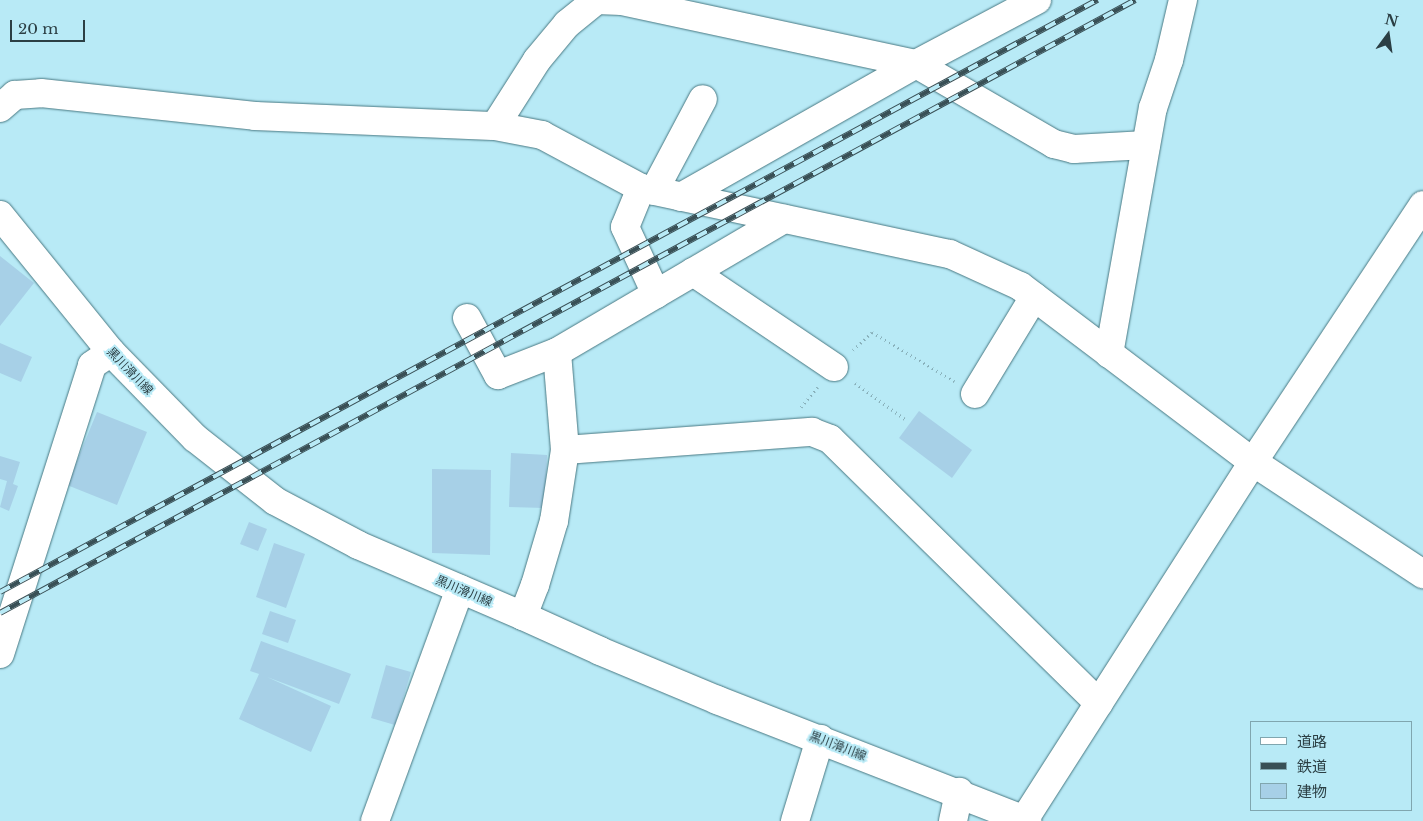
<!DOCTYPE html>
<meta charset="utf-8">
<style>
body{margin:0}
#map{position:relative;width:1423px;height:821px;overflow:hidden;background:#b8eaf6;font-family:"Libre Baskerville","Noto Sans JP",serif}
div>[style]{position:absolute}
.building>*{inset:0;background:#a7d0e7}
.path>*{height:3px;margin-top:-1.5px;transform-origin:0;background:repeating-linear-gradient(90deg,#88b0ba 0 1px,transparent 0 5px)}
.roads{filter:drop-shadow(0 0 1px #487882) drop-shadow(0 0 1px #487882)}
.street>*{height:28px;margin:-14px;padding:0 14px;transform-origin:14px;border-radius:14px;background:#fff}
.secondary>*{height:28px;margin:-14px;padding:0 14px;transform-origin:14px;border-radius:14px;background:#fff}
.rail>*{height:5.5px;margin-top:-2.75px;transform-origin:0;background:repeating-linear-gradient(90deg,#b8eaf6 0 11px,#395056 0 22px);box-sizing:border-box;border-block:1px solid #395056}
span{translate:-50% -50%;white-space:nowrap;text-align:center;line-height:1.15;-webkit-text-stroke:4px #b8eaf6;paint-order:stroke}
.street-label{font-size:12px;color:#2b3f44}
.legend{position:absolute;left:1250px;top:721px;width:162px;height:90px;box-sizing:border-box;background:#b8eaf6;border:1px solid #80a6af;margin:0;padding:6px 9px;list-style:none;font-size:15px;color:#2b3f44}
.legend li{display:flex;align-items:center;gap:10px;height:25px}
.legend b{width:25px;border:1px solid #80a6af}
.north{position:absolute;left:1363px;top:10px;width:50px;height:50px;-webkit-text-stroke:4px #b8eaf6;paint-order:stroke;rotate:14deg;font-size:14px;font-weight:700;line-height:20px;text-align:center;color:#2b3f44}
.north::after{content:'';display:block;margin:auto;width:18px;height:22px;background:#2b3f44;clip-path:polygon(50% 0,100% 100%,50% 72%,0 100%)}
.scale{position:absolute;left:10px;top:20px;width:75px;height:22px;box-sizing:border-box;border:2px solid #2b3f44;border-top:0;padding-left:6px;font-size:15px;line-height:18px;white-space:nowrap;color:#2b3f44;-webkit-text-stroke:4px #b8eaf6;paint-order:stroke}
</style>
<div id="map">
<div class="building">
<i style="clip-path:polygon(0 256px,34px 283px,0 326px)"></i>
<i style="clip-path:polygon(0 343px,32px 357px,21px 382px,0 373px)"></i>
<i style="clip-path:polygon(919px 411px,972px 450px,952px 478px,899px 438px)"></i>
<i style="clip-path:polygon(97px 412px,147px 432px,117px 505px,67px 485px)"></i>
<i style="clip-path:polygon(511px 453px,547px 455px,545px 508px,509px 507px)"></i>
<i style="clip-path:polygon(0 456px,20px 462px,13px 484px,18px 486px,9px 511px,0 507px,7px 481px,0 479px)"></i>
<i style="clip-path:polygon(432px 469px,491px 470px,490px 555px,432px 553px)"></i>
<i style="clip-path:polygon(249px 522px,267px 529px,258px 551px,240px 544px)"></i>
<i style="clip-path:polygon(274px 543px,305px 554px,286px 608px,256px 597px)"></i>
<i style="clip-path:polygon(270px 611px,296px 620px,288px 643px,262px 634px)"></i>
<i style="clip-path:polygon(261px 641px,351px 674px,339px 704px,267px 677px,331px 706px,311px 752px,239px 719px,259px 674px,250px 671px)"></i>
<i style="clip-path:polygon(386px 665px,411px 672px,395px 725px,371px 718px)"></i>
</div>
<div class="path">
<i style="left:853px;top:350px;width:26px;rotate:-43deg"></i>
<i style="left:872px;top:332px;width:96px;rotate:30.9deg"></i>
<i style="left:855px;top:383px;width:62px;rotate:35.8deg"></i>
<i style="left:801px;top:407px;width:26px;rotate:-50deg"></i>
</div>
<div class="roads">
<div class="street">
<i style="left:596px;top:0;width:26px;rotate:2deg"></i>
<i style="left:622px;top:1px;width:301px;rotate:12.1deg"></i>
<i style="left:916px;top:64px;width:160px;rotate:30.1deg"></i>
<i style="left:1054px;top:144px;width:21px;rotate:14deg"></i>
<i style="left:1074px;top:149px;width:72px;rotate:-3.2deg"></i>
<i style="left:0;top:108px;width:20px;rotate:-41deg"></i>
<i style="left:15px;top:95px;width:26px;rotate:-4deg"></i>
<i style="left:41px;top:93px;width:215px;rotate:6.1deg"></i>
<i style="left:255px;top:116px;width:240px;rotate:2.4deg"></i>
<i style="left:495px;top:126px;width:48px;rotate:10.8deg"></i>
<i style="left:542px;top:135px;width:112px;rotate:28.2deg"></i>
<i style="left:641px;top:188px;width:316px;rotate:12.1deg"></i>
<i style="left:950px;top:254px;width:77px;rotate:24.6deg"></i>
<i style="left:1020px;top:286px;width:292px;rotate:37.1deg"></i>
<i style="left:1253px;top:462px;width:204px;rotate:33.4deg"></i>
<i style="left:495px;top:126px;width:78px;rotate:-57.5deg"></i>
<i style="left:537px;top:60px;width:47px;rotate:-50.2deg"></i>
<i style="left:567px;top:24px;width:38px;rotate:-39deg"></i>
<i style="left:641px;top:188px;width:42px;rotate:112.3deg"></i>
<i style="left:625px;top:227px;width:74px;rotate:65.2deg"></i>
<i style="left:654px;top:191px;width:104px;rotate:-62deg"></i>
<i style="left:681px;top:197px;width:270px;rotate:-29.5deg"></i>
<i style="left:916px;top:64px;width:137px;rotate:-27.9deg"></i>
<i style="left:693px;top:272px;width:170px;rotate:34deg"></i>
<i style="left:467px;top:318px;width:65px;rotate:61.5deg"></i>
<i style="left:498px;top:375px;width:63px;rotate:-21.3deg"></i>
<i style="left:557px;top:352px;width:263px;rotate:-30.4deg"></i>
<i style="left:1109px;top:354px;width:250px;rotate:-79.9deg"></i>
<i style="left:1153px;top:108px;width:51px;rotate:-71.6deg"></i>
<i style="left:1169px;top:60px;width:62px;rotate:-76.9deg"></i>
<i style="left:975px;top:394px;width:114px;rotate:-58.7deg"></i>
<i style="left:565px;top:450px;width:248px;rotate:-4.2deg"></i>
<i style="left:812px;top:432px;width:19px;rotate:21deg"></i>
<i style="left:830px;top:439px;width:377px;rotate:44.5deg"></i>
<i style="left:523px;top:616px;width:33px;rotate:-69deg"></i>
<i style="left:535px;top:585px;width:67px;rotate:-73.5deg"></i>
<i style="left:554px;top:521px;width:72px;rotate:-81.2deg"></i>
<i style="left:565px;top:450px;width:98px;rotate:-94.7deg"></i>
<i style="left:0;top:654px;width:303px;rotate:-72.3deg"></i>
<i style="left:92px;top:365px;width:23px;rotate:-34deg"></i>
<i style="left:1024px;top:820px;width:425px;rotate:-57.4deg"></i>
<i style="left:1253px;top:462px;width:308px;rotate:-56.5deg"></i>
<i style="left:375px;top:821px;width:247px;rotate:-69.9deg"></i>
<i style="left:795px;top:821px;width:86px;rotate:-73deg"></i>
<i style="left:953px;top:821px;width:30px;rotate:-78deg"></i>
</div>
<div class="secondary">
<i style="left:0;top:215px;width:176px;rotate:51deg"></i>
<i style="left:111px;top:352px;width:120px;rotate:45.7deg"></i>
<i style="left:195px;top:438px;width:102px;rotate:38.2deg"></i>
<i style="left:275px;top:501px;width:94px;rotate:27.9deg"></i>
<i style="left:358px;top:545px;width:180px;rotate:23.3deg"></i>
<i style="left:523px;top:616px;width:85px;rotate:24.4deg"></i>
<i style="left:600px;top:651px;width:127px;rotate:22.7deg"></i>
<i style="left:717px;top:700px;width:333px;rotate:21.3deg"></i>
</div>
</div>
<div class="rail">
<i style="left:0;top:592px;width:1247px;rotate:-28.35deg"></i>
<i style="left:0;top:613px;width:1290px;rotate:-28.37deg"></i>
</div>
<div class="street-label">
<span style="left:130px;top:371px;rotate:46deg">黒川滑川線</span>
<span style="left:464px;top:591px;rotate:23deg">黒川滑川線</span>
<span style="left:838px;top:746px;rotate:21deg">黒川滑川線</span>
</div>
<ul class="legend">
<li><b style="height:6px;background:#fff"></b>道路</li>
<li><b style="height:6px;background:#395056"></b>鉄道</li>
<li><b style="height:14px;background:#a7d0e7"></b>建物</li>
</ul>
<div class="north">N</div>
<div class="scale">20 m</div>
</div>
